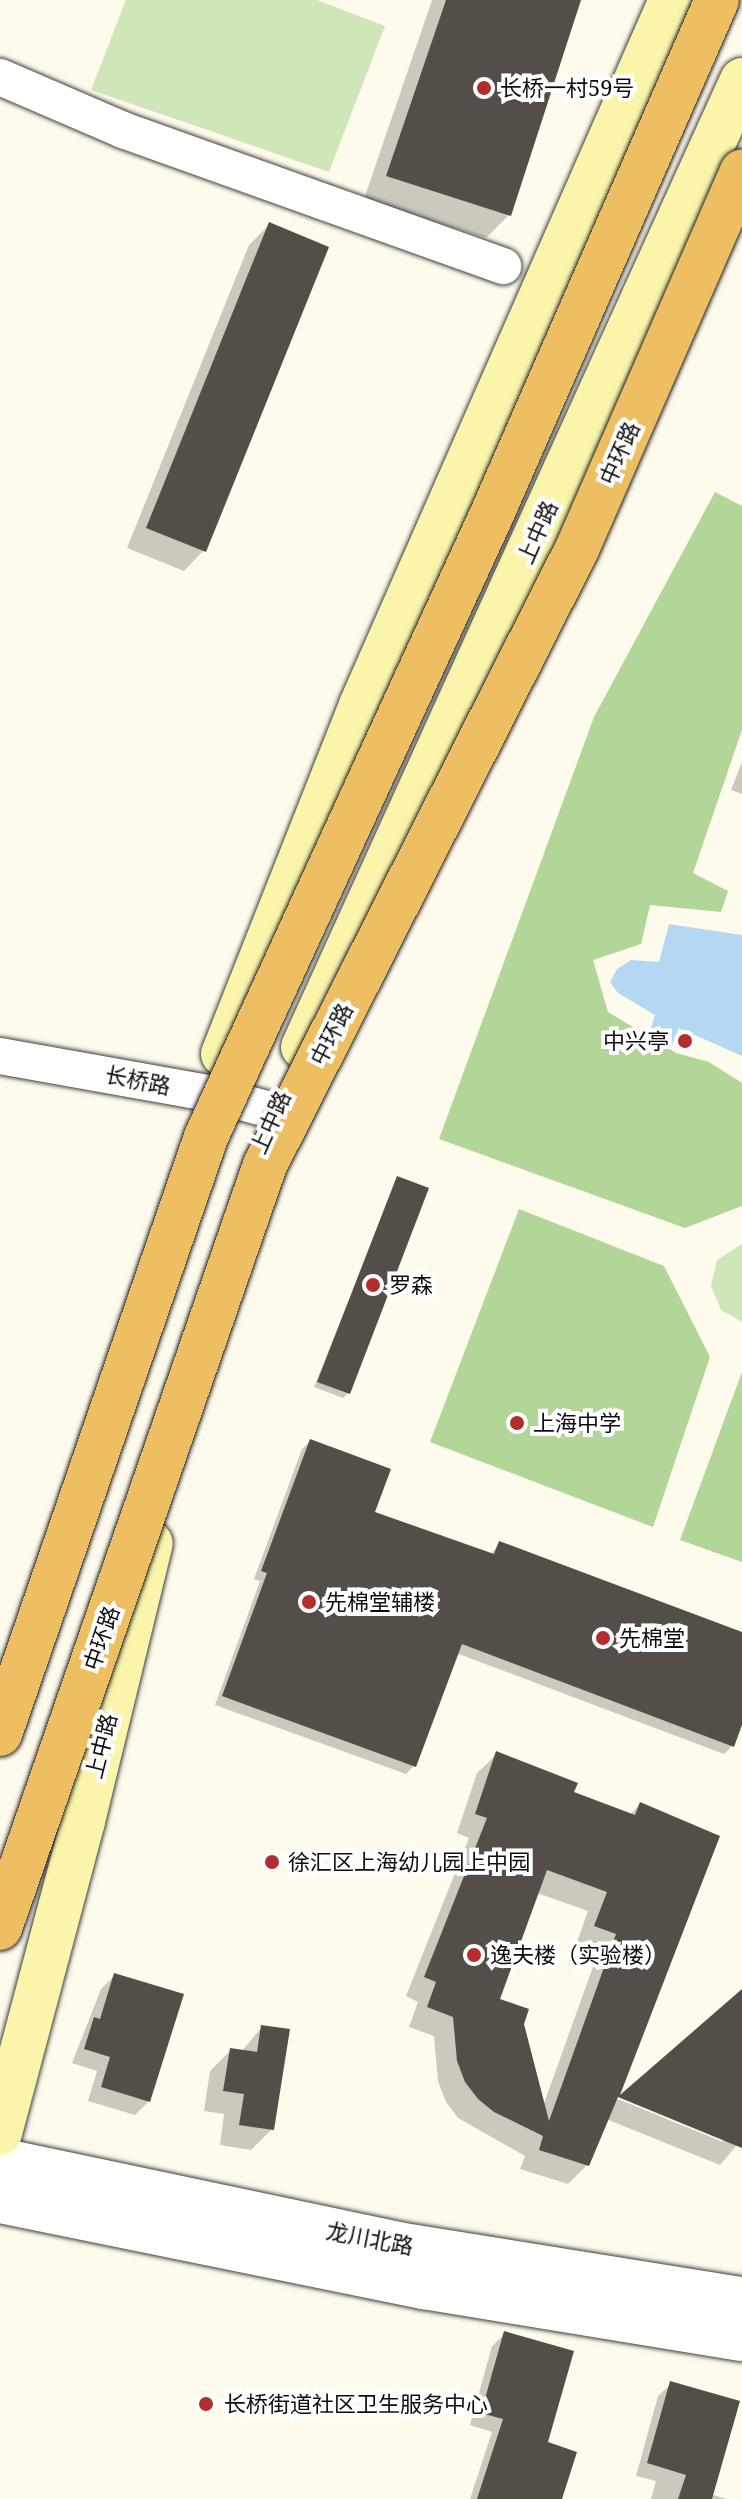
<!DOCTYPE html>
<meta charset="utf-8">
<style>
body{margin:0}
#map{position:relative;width:742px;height:2499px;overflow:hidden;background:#fefbec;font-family:"Noto Serif","Noto Sans SC",serif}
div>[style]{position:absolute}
.green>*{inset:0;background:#cee6b8}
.forest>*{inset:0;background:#b1d698}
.water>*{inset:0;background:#b4d8f2}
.shadow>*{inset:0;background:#0003}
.building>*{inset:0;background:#544e49}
.roads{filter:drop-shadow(0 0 2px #3f3f3f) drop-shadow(0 0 2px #3f3f3f)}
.minor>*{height:36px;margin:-18px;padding:0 18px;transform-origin:18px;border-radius:18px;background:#fff}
.tertiary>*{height:44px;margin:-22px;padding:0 22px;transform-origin:22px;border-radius:22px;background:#fff}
.secondary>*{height:44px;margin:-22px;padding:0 22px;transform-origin:22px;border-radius:22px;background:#faf5ab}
.bridges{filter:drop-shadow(0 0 2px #1d1d1d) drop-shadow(0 0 2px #1d1d1d)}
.trunk-bridge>*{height:44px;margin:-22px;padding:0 22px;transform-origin:22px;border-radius:22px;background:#eebe63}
.dots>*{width:22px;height:22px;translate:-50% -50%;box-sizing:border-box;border:4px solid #fff;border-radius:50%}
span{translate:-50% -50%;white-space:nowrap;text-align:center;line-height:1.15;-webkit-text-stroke:8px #fff;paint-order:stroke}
.poi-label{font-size:22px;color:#0c0c0c}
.left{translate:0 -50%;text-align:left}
.right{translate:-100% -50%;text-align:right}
.street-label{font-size:22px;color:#0c0c0c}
</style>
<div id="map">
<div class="green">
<i style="clip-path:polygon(126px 0,317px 0,385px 26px,329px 172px,91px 90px)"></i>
<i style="clip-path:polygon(742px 1244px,742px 1322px,721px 1310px,711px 1286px,717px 1260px)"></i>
</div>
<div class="forest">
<i style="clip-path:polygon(715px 492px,742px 506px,742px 730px,693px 873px,728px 891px,721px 912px,650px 905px,641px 944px,593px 960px,608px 1012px,676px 1053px,709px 1062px,742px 1083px,742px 1206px,685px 1228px,439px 1139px,594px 717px)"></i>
<i style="clip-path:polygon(519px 1209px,664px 1266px,710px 1357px,653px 1527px,430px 1442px)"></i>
<i style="clip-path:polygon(742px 1372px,742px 1562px,680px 1540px)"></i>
</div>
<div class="water">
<i style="clip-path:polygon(669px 924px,742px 935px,742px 1056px,679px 1028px,671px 1047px,650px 1032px,655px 1015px,618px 993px,610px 982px,617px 969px,631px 960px,659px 962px)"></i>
</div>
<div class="shadow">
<i style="clip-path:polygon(432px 0,579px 0,509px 215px,486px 238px,364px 199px)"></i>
<i style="clip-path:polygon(269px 225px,204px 550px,184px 571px,127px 548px,249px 245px)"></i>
<i style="clip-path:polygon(742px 762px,742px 794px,731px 790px)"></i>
<i style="clip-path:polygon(398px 1178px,348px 1393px,343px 1398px,314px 1387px)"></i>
<i style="clip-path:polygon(310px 1441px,373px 1513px,490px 1555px,500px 1543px,742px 1634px,742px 1719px,732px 1746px,724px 1754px,456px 1653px,414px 1766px,406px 1774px,215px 1705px,260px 1581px,254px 1579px,302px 1449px)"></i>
<i style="clip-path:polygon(evenodd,497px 1754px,571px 1794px,630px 1815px,640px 1804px,615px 2102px,618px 2099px,723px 2142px,742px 2008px,742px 2139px,720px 2165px,606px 2119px,587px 2165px,568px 2184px,520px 2169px,525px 2156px,458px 2118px,446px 2102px,438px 2081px,434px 2036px,409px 2027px,418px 2002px,406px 1996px,469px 1838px,457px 1833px,477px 1773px,497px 1754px,537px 1893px,588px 1911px,576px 1945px,598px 1953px,543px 2106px,521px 2024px,498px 2000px,537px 1893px)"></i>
<i style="clip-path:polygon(115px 1975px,149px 2101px,135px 2115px,88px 2101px,97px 2071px,72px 2063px,101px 1989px)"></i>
<i style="clip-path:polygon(262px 2027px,272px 2129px,251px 2150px,220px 2145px,224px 2114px,204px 2111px,210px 2071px,231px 2050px,241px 2052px)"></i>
<i style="clip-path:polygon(505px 2334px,560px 2499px,470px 2499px,492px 2432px,470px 2425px,492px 2346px)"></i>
<i style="clip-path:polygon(671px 2384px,711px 2494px,726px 2499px,651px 2499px,656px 2481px,636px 2476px,658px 2396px)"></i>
</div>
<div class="building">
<i style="clip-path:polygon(446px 0,581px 0,511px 216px,386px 176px)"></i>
<i style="clip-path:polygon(269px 222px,329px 247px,206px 552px,146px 528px)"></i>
<i style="clip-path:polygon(397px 1176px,429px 1188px,350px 1394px,317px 1382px)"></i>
<i style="clip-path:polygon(310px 1439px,391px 1469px,375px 1512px,494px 1554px,499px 1541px,742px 1632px,742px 1725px,734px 1747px,462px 1644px,416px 1767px,222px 1696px,267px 1573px,261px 1571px)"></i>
<i style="clip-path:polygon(evenodd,496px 1751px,578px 1783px,574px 1792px,635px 1815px,640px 1802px,720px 1836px,620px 2095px,742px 1989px,742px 2148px,618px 2097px,589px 2166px,539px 2150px,543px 2136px,494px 2112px,478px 2099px,465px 2082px,457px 2061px,453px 2017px,427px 2007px,436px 1982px,424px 1977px,487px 1818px,475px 1814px,496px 1751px,547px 1870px,607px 1892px,594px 1926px,616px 1934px,549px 2121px,524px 2024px,529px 2009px,500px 1999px,547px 1870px)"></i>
<i style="clip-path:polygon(114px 1973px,184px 1994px,150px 2102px,101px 2087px,110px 2057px,84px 2049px,94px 2017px,100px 2019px)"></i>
<i style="clip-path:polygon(261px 2025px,290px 2029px,274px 2130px,239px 2125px,244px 2094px,223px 2091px,230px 2048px,257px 2052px)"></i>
<i style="clip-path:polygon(504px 2331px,574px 2351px,548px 2442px,577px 2452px,562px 2499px,477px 2499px,503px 2419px,481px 2413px)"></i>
<i style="clip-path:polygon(670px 2381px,740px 2401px,712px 2499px,678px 2499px,686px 2475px,647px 2463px)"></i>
</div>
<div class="roads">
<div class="minor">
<i style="left:0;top:77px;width:134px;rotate:23.3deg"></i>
<i style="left:123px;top:130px;width:404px;rotate:19.7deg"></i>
<i style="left:0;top:1056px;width:211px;rotate:10.1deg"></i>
<i style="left:208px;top:1093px;width:68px;rotate:15.3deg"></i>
</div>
<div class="tertiary">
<i style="left:0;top:2160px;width:406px;rotate:11.9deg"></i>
<i style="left:397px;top:2244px;width:349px;rotate:9.1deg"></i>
<i style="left:0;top:2201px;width:433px;rotate:11.5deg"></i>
<i style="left:424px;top:2287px;width:322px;rotate:9.3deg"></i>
</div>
<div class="secondary">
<i style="left:303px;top:1047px;width:1062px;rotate:-65.58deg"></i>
<i style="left:223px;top:1054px;width:375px;rotate:-68.4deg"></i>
<i style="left:361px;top:705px;width:770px;rotate:-66.26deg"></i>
<i style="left:0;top:2133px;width:323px;rotate:-75.1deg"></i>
<i style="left:83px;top:1821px;width:286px;rotate:-76.3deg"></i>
</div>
</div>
<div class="bridges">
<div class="trunk-bridge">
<i style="left:0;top:1734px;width:632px;rotate:-70.96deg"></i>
<i style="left:206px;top:1137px;width:686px;rotate:-65.34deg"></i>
<i style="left:492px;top:514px;width:561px;rotate:-66.36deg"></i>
<i style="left:0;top:1928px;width:808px;rotate:-70.85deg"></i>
<i style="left:265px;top:1165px;width:691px;rotate:-63.14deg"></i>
<i style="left:577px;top:549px;width:412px;rotate:-66.4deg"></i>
</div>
</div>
<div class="dots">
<i style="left:484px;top:88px;background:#b32d2d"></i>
<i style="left:685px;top:1041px;background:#b32d2d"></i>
<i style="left:373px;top:1285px;background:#b32d2d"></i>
<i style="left:517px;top:1423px;background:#b32d2d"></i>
<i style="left:309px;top:1602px;background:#b32d2d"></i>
<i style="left:603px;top:1638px;background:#b32d2d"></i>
<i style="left:272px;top:1862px;background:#b32d2d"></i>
<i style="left:474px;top:1955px;background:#b32d2d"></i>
<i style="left:206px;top:2404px;background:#b32d2d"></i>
</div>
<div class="poi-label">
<span class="left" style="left:500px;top:88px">长桥一村59号</span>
<span class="right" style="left:669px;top:1041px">中兴亭</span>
<span class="left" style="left:389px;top:1285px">罗森</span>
<span class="left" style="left:533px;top:1423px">上海中学</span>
<span class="left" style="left:325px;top:1602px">先棉堂辅楼</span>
<span class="left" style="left:619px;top:1638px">先棉堂</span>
<span class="left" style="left:288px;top:1862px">徐汇区上海幼儿园上中园</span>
<span class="left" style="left:490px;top:1955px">逸夫楼（实验楼）</span>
<span class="left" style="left:224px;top:2404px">长桥街道社区卫生服务中心</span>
</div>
<div class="street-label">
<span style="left:619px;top:453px;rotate:-66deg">中环路</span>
<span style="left:537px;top:532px;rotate:-66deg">上中路</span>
<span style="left:331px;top:1034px;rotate:-63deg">中环路</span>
<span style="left:138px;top:1080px;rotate:11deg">长桥路</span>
<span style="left:270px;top:1122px;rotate:-66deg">上中路</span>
<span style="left:101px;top:1638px;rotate:-71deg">中环路</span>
<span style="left:101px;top:1746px;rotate:-76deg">上中路</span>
<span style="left:370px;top:2238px;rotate:11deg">龙川北路</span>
</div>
</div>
